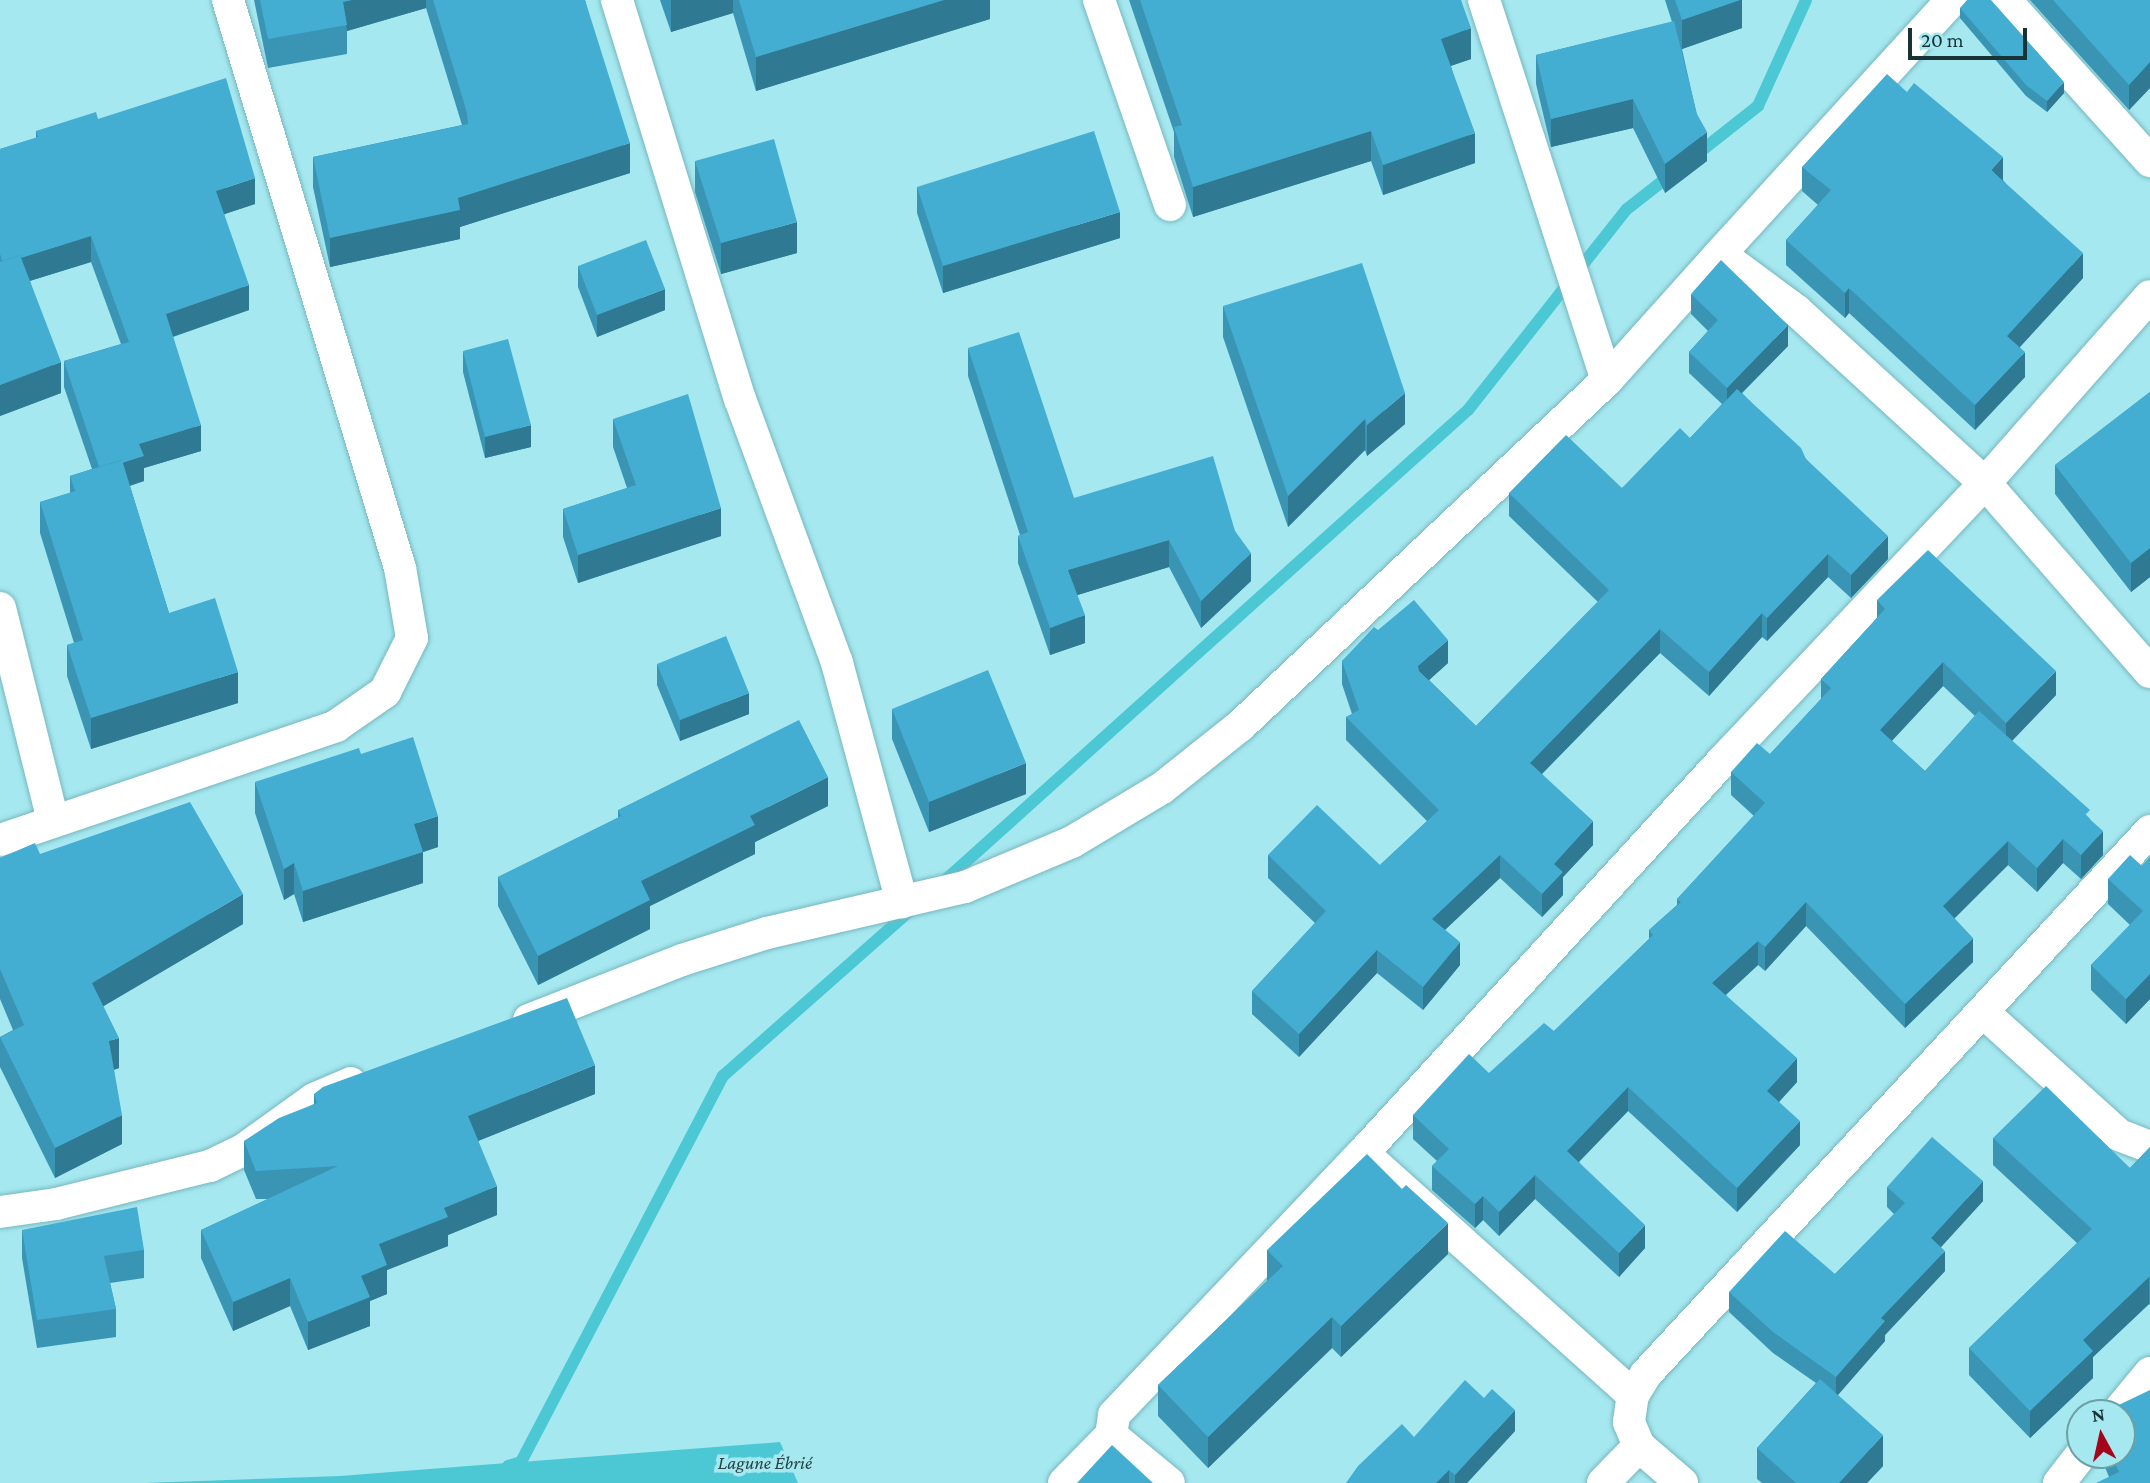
<!DOCTYPE html>
<meta charset="utf-8">
<style>
body{margin:0}
#map{position:relative;width:2150px;height:1483px;overflow:hidden;background:#a6e8f0;font-family:"Crimson Pro",serif}
div>[style]{position:absolute}
.water>*{inset:0;background:#4cc8d5}
.stream>*{height:12px;margin:-6px;padding:0 6px;transform-origin:6px;border-radius:6px;background:#4cc8d5}
.roads{filter:drop-shadow(0 0 2px #76b7be) drop-shadow(0 0 2px #76b7be)}
.minor>*{height:32px;margin:-16px;padding:0 16px;transform-origin:16px;border-radius:16px;background:#fff}
.wall>*{inset:0;background:#3a95b5}
.shaded-wall>*{inset:0;background:#2f7993}
.building>*{inset:0;background:#43add2}
span{translate:-50% -50%;white-space:nowrap;text-align:center;line-height:1.15;-webkit-text-stroke:7px #a6e8f0;paint-order:stroke}
.water-label{font-size:19px;color:#274346;font-style:italic}
.north{position:absolute;left:2066px;top:1399px;width:70px;height:70px;box-sizing:border-box;background:#a6e8f0;border:2px solid #6da0a6;border-radius:50%;rotate:352deg;font-size:19px;font-weight:700;line-height:28px;text-align:center;color:#183336}
.north::after{content:'';display:block;margin:auto;width:24px;height:32px;background:#a3061b;clip-path:polygon(50% 0,100% 100%,50% 72%,0 100%)}
.scale{position:absolute;left:1908px;top:28px;width:119px;height:32px;box-sizing:border-box;border:4px solid #183336;border-top:0;padding-left:9px;font-size:21px;line-height:24px;white-space:nowrap;color:#183336;-webkit-text-stroke:5px #a6e8f0;paint-order:stroke}
</style>
<div id="map">
<div class="water">
<i style="clip-path:polygon(780px 1442px,798px 1483px,143px 1483px,340px 1476px)"></i>
</div>
<div class="stream">
<i style="left:1696px;top:155px;width:79px;rotate:-38.3deg"></i>
<i style="left:1758px;top:106px;width:116px;rotate:-65.6deg"></i>
<i style="left:940px;top:885px;width:710px;rotate:-41.98deg"></i>
<i style="left:1468px;top:410px;width:256px;rotate:-51.7deg"></i>
<i style="left:1627px;top:209px;width:58px;rotate:-38deg"></i>
<i style="left:508px;top:1466px;width:14px;rotate:-17deg"></i>
<i style="left:521px;top:1462px;width:436px;rotate:-62.4deg"></i>
<i style="left:723px;top:1076px;width:254px;rotate:-41.5deg"></i>
</div>
<div class="roads">
<div class="minor">
<i style="left:617px;top:0;width:418px;rotate:72.9deg"></i>
<i style="left:740px;top:399px;width:281px;rotate:69.8deg"></i>
<i style="left:837px;top:663px;width:248px;rotate:74.8deg"></i>
<i style="left:1099px;top:0;width:217px;rotate:70.9deg"></i>
<i style="left:1484px;top:0;width:399px;rotate:72.1deg"></i>
<i style="left:2005px;top:0;width:217px;rotate:48deg"></i>
<i style="left:1720px;top:254px;width:344px;rotate:-47.6deg"></i>
<i style="left:0;top:608px;width:219px;rotate:76deg"></i>
<i style="left:0;top:840px;width:355px;rotate:-18.7deg"></i>
<i style="left:336px;top:726px;width:60px;rotate:-34.8deg"></i>
<i style="left:385px;top:692px;width:60px;rotate:-63.4deg"></i>
<i style="left:412px;top:638px;width:71px;rotate:-99.7deg"></i>
<i style="left:400px;top:568px;width:593px;rotate:-106.85deg"></i>
<i style="left:1983px;top:1012px;width:183px;rotate:42.1deg"></i>
<i style="left:2119px;top:1135px;width:33px;rotate:21deg"></i>
<i style="left:529px;top:1020px;width:164px;rotate:-21.4deg"></i>
<i style="left:682px;top:960px;width:89px;rotate:-17.6deg"></i>
<i style="left:767px;top:933px;width:203px;rotate:-13.1deg"></i>
<i style="left:965px;top:887px;width:116px;rotate:-22.8deg"></i>
<i style="left:1072px;top:842px;width:105px;rotate:-31deg"></i>
<i style="left:1162px;top:788px;width:100px;rotate:-38.5deg"></i>
<i style="left:1240px;top:726px;width:504px;rotate:-43.31deg"></i>
<i style="left:1607px;top:380px;width:169px;rotate:-48.1deg"></i>
<i style="left:1720px;top:254px;width:96px;rotate:36.5deg"></i>
<i style="left:1797px;top:311px;width:255px;rotate:42.5deg"></i>
<i style="left:1985px;top:483px;width:251px;rotate:48.9deg"></i>
<i style="left:1363px;top:1153px;width:363px;rotate:41.9deg"></i>
<i style="left:0;top:1212px;width:57px;rotate:-8.1deg"></i>
<i style="left:56px;top:1204px;width:159px;rotate:-13.9deg"></i>
<i style="left:210px;top:1166px;width:37px;rotate:-26deg"></i>
<i style="left:243px;top:1150px;width:87px;rotate:-35.7deg"></i>
<i style="left:314px;top:1099px;width:40px;rotate:-23.4deg"></i>
<i style="left:2117px;top:1413px;width:52px;rotate:-50.5deg"></i>
<i style="left:1111px;top:1435px;width:75px;rotate:39.6deg"></i>
<i style="left:1064px;top:1483px;width:67px;rotate:-45.6deg"></i>
<i style="left:1111px;top:1435px;width:20px;rotate:-81deg"></i>
<i style="left:1114px;top:1415px;width:361px;rotate:-46.5deg"></i>
<i style="left:1363px;top:1153px;width:537px;rotate:-47.49deg"></i>
<i style="left:1726px;top:757px;width:377px;rotate:-46.6deg"></i>
<i style="left:1985px;top:483px;width:249px;rotate:-48.6deg"></i>
<i style="left:1603px;top:1483px;width:52px;rotate:-45.8deg"></i>
<i style="left:1682px;top:1483px;width:57px;rotate:-139.3deg"></i>
<i style="left:1639px;top:1446px;width:26px;rotate:-113deg"></i>
<i style="left:1629px;top:1422px;width:27px;rotate:-82deg"></i>
<i style="left:1633px;top:1395px;width:25px;rotate:-58deg"></i>
<i style="left:1646px;top:1374px;width:741px;rotate:-47.13deg"></i>
<i style="left:2059px;top:1483px;width:36px;rotate:-52deg"></i>
</div>
</div>
<div class="wall">
<i style="clip-path:polygon(254px 0,585px 0,630px 173px,460px 227px,460px 239px,330px 267px,313px 187px,313px 157px,462px 125px,426px 8px,347px 31px,347px 54px,268px 68px)"></i>
<i style="clip-path:polygon(660px 0,990px 0,990px 19px,756px 91px,733px 13px,671px 32px)"></i>
<i style="clip-path:polygon(1129px 0,1461px 0,1471px 59px,1451px 66px,1475px 163px,1383px 195px,1371px 161px,1193px 217px,1174px 157px,1174px 132px)"></i>
<i style="clip-path:polygon(1665px 0,1742px 0,1742px 28px,1682px 49px,1707px 161px,1665px 193px,1633px 128px,1551px 147px,1536px 84px,1536px 55px,1672px 22px)"></i>
<i style="clip-path:polygon(2030px 0,2150px 0,2150px 88px,2129px 110px)"></i>
<i style="clip-path:polygon(1991px 2px,2064px 93px,2047px 112px,2026px 96px,1960px 18px,1960px 8px)"></i>
<i style="clip-path:polygon(98px 119px,255px 204px,224px 214px,249px 310px,173px 337px,201px 451px,144px 468px,144px 481px,130px 486px,169px 613px,238px 703px,91px 749px,67px 676px,67px 645px,74px 643px,40px 533px,40px 502px,70px 493px,70px 476px,92px 469px,64px 387px,64px 361px,121px 344px,91px 262px,30px 281px,61px 393px,0 416px,0 149px,36px 138px,36px 131px)"></i>
<i style="clip-path:polygon(695px 161px,797px 253px,721px 274px,695px 192px)"></i>
<i style="clip-path:polygon(1802px 167px,2003px 180px,2083px 278px,2020px 347px,2025px 377px,1975px 430px,1849px 313px,1845px 318px,1786px 265px,1786px 240px,1818px 205px,1802px 191px)"></i>
<i style="clip-path:polygon(917px 187px,1120px 238px,943px 293px,917px 213px)"></i>
<i style="clip-path:polygon(578px 266px,665px 310px,597px 337px,578px 287px)"></i>
<i style="clip-path:polygon(1691px 294px,1788px 346px,1742px 393px,1806px 459px,1888px 559px,1851px 598px,1828px 577px,1767px 641px,1762px 637px,1709px 696px,1660px 653px,1542px 774px,1593px 845px,1563px 877px,1563px 895px,1542px 917px,1500px 878px,1445px 930px,1460px 965px,1423px 1010px,1377px 973px,1299px 1057px,1252px 1014px,1252px 991px,1315px 923px,1268px 878px,1268px 855px,1380px 865px,1427px 821px,1346px 740px,1346px 717px,1352px 714px,1342px 684px,1342px 661px,1378px 630px,1448px 663px,1429px 680px,1476px 726px,1598px 602px,1509px 516px,1509px 493px,1622px 488px,1690px 438px,1722px 404px,1689px 373px,1689px 352px,1708px 331px,1691px 314px)"></i>
<i style="clip-path:polygon(1223px 306px,1405px 424px,1367px 456px,1365px 450px,1288px 527px,1223px 337px)"></i>
<i style="clip-path:polygon(968px 348px,1074px 498px,1235px 531px,1251px 581px,1201px 628px,1169px 567px,1077px 595px,1085px 643px,1050px 655px,1018px 563px,1018px 536px,1020px 535px,968px 376px)"></i>
<i style="clip-path:polygon(463px 351px,531px 447px,485px 458px,463px 372px)"></i>
<i style="clip-path:polygon(2150px 392px,2150px 577px,2131px 592px,2055px 494px,2055px 465px)"></i>
<i style="clip-path:polygon(613px 419px,721px 536px,578px 583px,563px 537px,563px 509px,627px 488px,613px 447px)"></i>
<i style="clip-path:polygon(evenodd,1877px 600px,2056px 695px,2012px 741px,2090px 819px,2103px 855px,2081px 879px,2063px 863px,2037px 892px,2008px 865px,1954px 918px,1973px 962px,1905px 1028px,1806px 926px,1765px 971px,1758px 965px,1726px 995px,1797px 1082px,1779px 1102px,1800px 1145px,1737px 1212px,1628px 1111px,1579px 1162px,1645px 1248px,1619px 1277px,1535px 1199px,1499px 1236px,1483px 1220px,1475px 1228px,1432px 1190px,1432px 1166px,1437px 1161px,1413px 1139px,1413px 1115px,1489px 1073px,1554px 1031px,1649px 939px,1649px 930px,1677px 905px,1677px 899px,1754px 816px,1731px 795px,1731px 772px,1770px 754px,1821px 699px,1821px 679px,1877px 618px,1877px 600px,1943px 686px,1975px 716px,1925px 771px,1892px 741px,1943px 686px)"></i>
<i style="clip-path:polygon(657px 664px,749px 714px,680px 741px,657px 685px)"></i>
<i style="clip-path:polygon(892px 709px,1026px 794px,929px 832px,892px 739px)"></i>
<i style="clip-path:polygon(361px 754px,438px 847px,423px 852px,423px 883px,303px 922px,294px 894px,284px 900px,255px 813px,255px 782px)"></i>
<i style="clip-path:polygon(828px 806px,755px 842px,755px 854px,650px 906px,650px 929px,538px 985px,498px 906px,498px 877px,618px 818px,618px 810px)"></i>
<i style="clip-path:polygon(40px 854px,243px 924px,103px 1006px,119px 1068px,114px 1070px,122px 1144px,55px 1178px,0 1067px,0 1037px,13px 1030px,0 999px,0 858px)"></i>
<i style="clip-path:polygon(2150px 857px,2150px 999px,2126px 1024px,2091px 990px,2091px 965px,2130px 925px,2108px 904px,2108px 879px,2142px 866px)"></i>
<i style="clip-path:polygon(314px 1094px,595px 1094px,478px 1141px,497px 1215px,448px 1235px,448px 1246px,387px 1270px,387px 1294px,370px 1301px,370px 1326px,308px 1350px,290px 1306px,233px 1331px,201px 1258px,201px 1230px,268px 1199px,256px 1199px,244px 1170px,244px 1141px,314px 1104px)"></i>
<i style="clip-path:polygon(1993px 1138px,2130px 1168px,2150px 1147px,2150px 1305px,2149px 1304px,2093px 1357px,2093px 1378px,2030px 1438px,1969px 1375px,1969px 1348px,2077px 1243px,1993px 1165px)"></i>
<i style="clip-path:polygon(1887px 1187px,1983px 1201px,1941px 1247px,1945px 1271px,1885px 1335px,1885px 1341px,1838px 1395px,1883px 1466px,1867px 1483px,1762px 1483px,1757px 1479px,1757px 1448px,1816px 1383px,1773px 1353px,1729px 1312px,1729px 1292px,1835px 1274px,1894px 1214px,1887px 1207px)"></i>
<i style="clip-path:polygon(22px 1230px,144px 1250px,144px 1278px,110px 1283px,116px 1309px,116px 1337px,37px 1348px,22px 1258px)"></i>
<i style="clip-path:polygon(1267px 1250px,1448px 1254px,1341px 1357px,1332px 1348px,1208px 1468px,1158px 1416px,1158px 1385px,1267px 1281px)"></i>
<i style="clip-path:polygon(1515px 1431px,1467px 1483px,1346px 1483px,1414px 1437px)"></i>
<i style="clip-path:polygon(2100px 1455px,2122px 1455px,2150px 1483px,2109px 1477px)"></i>
</div>
<div class="shaded-wall">
<i style="clip-path:polygon(352px 0,426px 0,426px 8px,347px 31px,343px 2px)"></i>
<i style="clip-path:polygon(671px 0,733px 0,733px 13px,671px 32px)"></i>
<i style="clip-path:polygon(944px 0,990px 0,990px 19px,756px 91px,756px 57px)"></i>
<i style="clip-path:polygon(1740px 0,1742px 0,1742px 28px,1682px 49px,1682px 20px)"></i>
<i style="clip-path:polygon(1471px 28px,1471px 59px,1441px 69px,1441px 39px)"></i>
<i style="clip-path:polygon(2150px 62px,2150px 88px,2129px 110px,2129px 85px)"></i>
<i style="clip-path:polygon(2064px 82px,2064px 93px,2047px 112px,2047px 101px)"></i>
<i style="clip-path:polygon(1633px 99px,1633px 128px,1551px 147px,1551px 119px)"></i>
<i style="clip-path:polygon(1371px 131px,1371px 161px,1193px 217px,1193px 187px)"></i>
<i style="clip-path:polygon(1707px 132px,1707px 161px,1665px 193px,1665px 164px)"></i>
<i style="clip-path:polygon(1475px 133px,1475px 163px,1383px 195px,1383px 165px)"></i>
<i style="clip-path:polygon(630px 143px,630px 173px,460px 227px,460px 239px,330px 267px,330px 238px)"></i>
<i style="clip-path:polygon(2003px 157px,2003px 182px,1991px 170px)"></i>
<i style="clip-path:polygon(255px 178px,255px 204px,216px 217px,216px 191px)"></i>
<i style="clip-path:polygon(1120px 212px,1120px 238px,943px 293px,943px 266px)"></i>
<i style="clip-path:polygon(797px 222px,797px 253px,721px 274px,721px 243px)"></i>
<i style="clip-path:polygon(91px 236px,91px 262px,3px 289px,3px 263px)"></i>
<i style="clip-path:polygon(2083px 253px,2083px 278px,2007px 361px,2007px 336px)"></i>
<i style="clip-path:polygon(249px 285px,249px 310px,166px 339px,166px 314px)"></i>
<i style="clip-path:polygon(1849px 288px,1849px 313px,1845px 318px,1845px 293px)"></i>
<i style="clip-path:polygon(665px 289px,665px 310px,597px 337px,597px 315px)"></i>
<i style="clip-path:polygon(1788px 325px,1788px 346px,1727px 408px,1727px 388px)"></i>
<i style="clip-path:polygon(2025px 352px,2025px 377px,1975px 430px,1975px 405px)"></i>
<i style="clip-path:polygon(61px 362px,61px 393px,0 416px,0 385px)"></i>
<i style="clip-path:polygon(1405px 393px,1405px 424px,1367px 456px,1367px 425px)"></i>
<i style="clip-path:polygon(1365px 419px,1365px 450px,1288px 527px,1288px 496px)"></i>
<i style="clip-path:polygon(201px 425px,201px 451px,144px 468px,144px 481px,100px 495px,100px 470px,139px 444px)"></i>
<i style="clip-path:polygon(531px 425px,531px 447px,485px 458px,485px 437px)"></i>
<i style="clip-path:polygon(721px 508px,721px 536px,578px 583px,578px 555px)"></i>
<i style="clip-path:polygon(1888px 536px,1888px 559px,1851px 598px,1851px 575px)"></i>
<i style="clip-path:polygon(1169px 540px,1169px 567px,1068px 598px,1068px 570px)"></i>
<i style="clip-path:polygon(2150px 548px,2150px 577px,2131px 592px,2131px 563px)"></i>
<i style="clip-path:polygon(1251px 553px,1251px 581px,1201px 628px,1201px 601px)"></i>
<i style="clip-path:polygon(1828px 554px,1828px 577px,1767px 641px,1767px 618px)"></i>
<i style="clip-path:polygon(1762px 613px,1762px 637px,1709px 696px,1709px 672px)"></i>
<i style="clip-path:polygon(1085px 615px,1085px 643px,1050px 655px,1050px 628px)"></i>
<i style="clip-path:polygon(1660px 629px,1660px 653px,1530px 786px,1530px 763px)"></i>
<i style="clip-path:polygon(1448px 640px,1448px 663px,1418px 690px,1418px 666px)"></i>
<i style="clip-path:polygon(1943px 662px,1943px 686px,1880px 753px,1880px 730px)"></i>
<i style="clip-path:polygon(2056px 671px,2056px 695px,2006px 747px,2006px 723px)"></i>
<i style="clip-path:polygon(238px 672px,238px 703px,91px 749px,91px 718px)"></i>
<i style="clip-path:polygon(749px 693px,749px 714px,680px 741px,680px 720px)"></i>
<i style="clip-path:polygon(1026px 763px,1026px 794px,929px 832px,929px 802px)"></i>
<i style="clip-path:polygon(828px 777px,828px 806px,755px 842px,755px 854px,650px 906px,650px 929px,538px 985px,538px 956px,641px 881px,750px 816px)"></i>
<i style="clip-path:polygon(438px 816px,438px 847px,417px 854px,423px 852px,423px 883px,303px 922px,303px 891px,414px 824px)"></i>
<i style="clip-path:polygon(1593px 821px,1593px 845px,1563px 877px,1563px 895px,1542px 917px,1542px 894px,1554px 864px)"></i>
<i style="clip-path:polygon(2103px 831px,2103px 855px,2081px 879px,2081px 855px)"></i>
<i style="clip-path:polygon(2063px 839px,2063px 863px,2037px 892px,2037px 868px)"></i>
<i style="clip-path:polygon(2008px 841px,2008px 865px,1943px 930px,1943px 906px)"></i>
<i style="clip-path:polygon(1500px 855px,1500px 878px,1432px 942px,1432px 919px)"></i>
<i style="clip-path:polygon(294px 863px,294px 894px,284px 900px,284px 869px)"></i>
<i style="clip-path:polygon(243px 894px,243px 924px,92px 1013px,92px 983px)"></i>
<i style="clip-path:polygon(1806px 902px,1806px 926px,1765px 971px,1765px 947px)"></i>
<i style="clip-path:polygon(1973px 938px,1973px 962px,1905px 1028px,1905px 1004px)"></i>
<i style="clip-path:polygon(1758px 941px,1758px 965px,1712px 1007px,1712px 983px)"></i>
<i style="clip-path:polygon(1460px 942px,1460px 965px,1423px 1010px,1423px 987px)"></i>
<i style="clip-path:polygon(1377px 950px,1377px 973px,1299px 1057px,1299px 1034px)"></i>
<i style="clip-path:polygon(2150px 974px,2150px 999px,2126px 1024px,2126px 999px)"></i>
<i style="clip-path:polygon(119px 1038px,119px 1068px,109px 1071px,109px 1041px)"></i>
<i style="clip-path:polygon(1797px 1058px,1797px 1082px,1767px 1115px,1767px 1091px)"></i>
<i style="clip-path:polygon(595px 1065px,595px 1094px,468px 1145px,468px 1116px)"></i>
<i style="clip-path:polygon(1628px 1087px,1628px 1111px,1567px 1174px,1567px 1151px)"></i>
<i style="clip-path:polygon(122px 1115px,122px 1144px,55px 1178px,55px 1148px)"></i>
<i style="clip-path:polygon(1800px 1121px,1800px 1145px,1737px 1212px,1737px 1188px)"></i>
<i style="clip-path:polygon(1535px 1175px,1535px 1199px,1499px 1236px,1499px 1212px)"></i>
<i style="clip-path:polygon(1983px 1181px,1983px 1201px,1931px 1258px,1931px 1238px)"></i>
<i style="clip-path:polygon(497px 1186px,497px 1215px,448px 1235px,448px 1246px,387px 1270px,387px 1294px,370px 1301px,370px 1326px,308px 1350px,308px 1322px,361px 1276px,379px 1244px,444px 1208px)"></i>
<i style="clip-path:polygon(1483px 1196px,1483px 1220px,1475px 1228px,1475px 1204px)"></i>
<i style="clip-path:polygon(1448px 1223px,1448px 1254px,1341px 1357px,1341px 1326px)"></i>
<i style="clip-path:polygon(1645px 1225px,1645px 1248px,1619px 1277px,1619px 1253px)"></i>
<i style="clip-path:polygon(1945px 1251px,1945px 1271px,1885px 1335px,1885px 1341px,1836px 1397px,1836px 1377px,1881px 1318px)"></i>
<i style="clip-path:polygon(2149px 1277px,2149px 1304px,2093px 1357px,2093px 1378px,2030px 1438px,2030px 1411px,2083px 1340px)"></i>
<i style="clip-path:polygon(290px 1278px,290px 1306px,233px 1331px,233px 1302px)"></i>
<i style="clip-path:polygon(1332px 1317px,1332px 1348px,1208px 1468px,1208px 1437px)"></i>
<i style="clip-path:polygon(1515px 1410px,1515px 1431px,1467px 1483px,1455px 1483px,1455px 1475px)"></i>
<i style="clip-path:polygon(1883px 1435px,1883px 1466px,1867px 1483px,1839px 1483px)"></i>
<i style="clip-path:polygon(1449px 1470px,1449px 1483px,1436px 1483px)"></i>
</div>
<div class="building">
<i style="clip-path:polygon(260px 0,352px 0,343px 2px,347px 25px,268px 39px)"></i>
<i style="clip-path:polygon(433px 0,585px 0,630px 143px,458px 198px,460px 210px,330px 238px,313px 157px,468px 124px,467px 113px)"></i>
<i style="clip-path:polygon(739px 0,944px 0,756px 57px)"></i>
<i style="clip-path:polygon(1140px 0,1461px 0,1471px 28px,1441px 39px,1475px 133px,1383px 165px,1371px 131px,1193px 187px,1174px 127px,1182px 125px)"></i>
<i style="clip-path:polygon(1675px 0,1740px 0,1682px 20px)"></i>
<i style="clip-path:polygon(1967px 0,1991px 0,2064px 82px,2047px 101px,2026px 85px,1960px 8px)"></i>
<i style="clip-path:polygon(2053px 0,2150px 0,2150px 62px,2129px 85px)"></i>
<i style="clip-path:polygon(1674px 21px,1697px 114px,1707px 132px,1665px 164px,1633px 99px,1551px 119px,1536px 55px)"></i>
<i style="clip-path:polygon(1887px 74px,1907px 92px,1914px 83px,2003px 157px,1991px 170px,2083px 253px,2007px 336px,2025px 352px,1975px 405px,1849px 288px,1845px 293px,1786px 240px,1831px 190px,1802px 167px)"></i>
<i style="clip-path:polygon(226px 78px,255px 178px,216px 191px,249px 285px,166px 314px,201px 425px,139px 444px,144px 456px,122px 463px,122px 460px,99px 467px,64px 361px,129px 342px,91px 236px,21px 258px,20px 255px,2px 261px,0 254px,0 149px,38px 137px,36px 131px,96px 112px,98px 119px)"></i>
<i style="clip-path:polygon(1094px 131px,1120px 212px,943px 266px,917px 187px)"></i>
<i style="clip-path:polygon(774px 139px,797px 222px,721px 243px,695px 161px)"></i>
<i style="clip-path:polygon(646px 240px,665px 289px,597px 315px,578px 266px)"></i>
<i style="clip-path:polygon(20px 255px,61px 362px,0 385px,0 262px)"></i>
<i style="clip-path:polygon(1721px 260px,1788px 325px,1727px 388px,1689px 352px,1718px 320px,1691px 294px)"></i>
<i style="clip-path:polygon(1362px 263px,1405px 393px,1367px 425px,1365px 419px,1288px 496px,1223px 306px)"></i>
<i style="clip-path:polygon(1019px 332px,1074px 498px,1213px 456px,1235px 531px,1251px 553px,1201px 601px,1169px 540px,1068px 570px,1085px 615px,1050px 628px,1018px 536px,1028px 532px,968px 348px)"></i>
<i style="clip-path:polygon(508px 339px,531px 425px,485px 437px,463px 351px)"></i>
<i style="clip-path:polygon(1737px 389px,1801px 448px,1806px 459px,1888px 536px,1851px 575px,1828px 554px,1767px 618px,1762px 613px,1709px 672px,1660px 629px,1530px 763px,1593px 821px,1554px 864px,1563px 872px,1542px 894px,1500px 855px,1432px 919px,1460px 942px,1423px 987px,1377px 950px,1299px 1034px,1252px 991px,1326px 911px,1268px 855px,1317px 805px,1380px 865px,1439px 810px,1346px 717px,1359px 710px,1342px 661px,1374px 627px,1378px 630px,1414px 600px,1448px 640px,1418px 666px,1419px 671px,1476px 726px,1609px 590px,1509px 493px,1566px 435px,1622px 488px,1680px 428px,1690px 438px)"></i>
<i style="clip-path:polygon(2150px 392px,2150px 548px,2131px 563px,2055px 465px)"></i>
<i style="clip-path:polygon(688px 394px,721px 508px,578px 555px,563px 509px,636px 485px,613px 419px)"></i>
<i style="clip-path:polygon(122px 460px,169px 613px,215px 598px,238px 672px,91px 718px,67px 645px,83px 640px,40px 502px,75px 491px,70px 476px)"></i>
<i style="clip-path:polygon(1928px 550px,2056px 671px,2006px 723px,1943px 662px,1880px 730px,1925px 771px,1979px 711px,2090px 810px,2085px 815px,2103px 831px,2081px 855px,2063px 839px,2037px 868px,2008px 841px,1943px 906px,1973px 938px,1905px 1004px,1806px 902px,1765px 947px,1758px 941px,1712px 983px,1797px 1058px,1767px 1091px,1800px 1121px,1737px 1188px,1628px 1087px,1567px 1151px,1645px 1225px,1619px 1253px,1535px 1175px,1499px 1212px,1483px 1196px,1475px 1204px,1432px 1166px,1449px 1149px,1413px 1115px,1469px 1054px,1489px 1073px,1544px 1023px,1554px 1031px,1653px 935px,1649px 930px,1681px 902px,1677px 899px,1765px 803px,1731px 772px,1757px 743px,1770px 754px,1831px 688px,1821px 679px,1885px 609px,1877px 600px)"></i>
<i style="clip-path:polygon(726px 636px,749px 693px,680px 720px,657px 664px)"></i>
<i style="clip-path:polygon(988px 670px,1026px 763px,929px 802px,892px 709px)"></i>
<i style="clip-path:polygon(799px 720px,828px 777px,750px 816px,755px 825px,641px 881px,650px 900px,538px 956px,498px 877px,621px 816px,618px 810px)"></i>
<i style="clip-path:polygon(413px 737px,438px 816px,414px 824px,423px 852px,303px 891px,294px 863px,284px 869px,255px 782px,359px 748px,361px 754px)"></i>
<i style="clip-path:polygon(190px 802px,243px 894px,92px 983px,119px 1038px,109px 1041px,122px 1115px,55px 1148px,0 1037px,24px 1025px,0 969px,0 858px,35px 843px,40px 854px)"></i>
<i style="clip-path:polygon(2130px 855px,2142px 866px,2150px 857px,2150px 974px,2126px 999px,2091px 965px,2143px 911px,2108px 879px)"></i>
<i style="clip-path:polygon(567px 998px,595px 1065px,468px 1116px,497px 1186px,444px 1208px,448px 1217px,379px 1244px,387px 1265px,361px 1276px,370px 1297px,308px 1322px,290px 1278px,233px 1302px,201px 1230px,338px 1166px,256px 1171px,244px 1141px,279px 1118px,317px 1103px,314px 1094px,323px 1087px)"></i>
<i style="clip-path:polygon(2046px 1086px,2130px 1168px,2150px 1147px,2150px 1278px,2149px 1277px,2083px 1340px,2093px 1351px,2030px 1411px,1969px 1348px,2092px 1229px,1993px 1138px)"></i>
<i style="clip-path:polygon(1932px 1137px,1983px 1181px,1931px 1238px,1945px 1251px,1881px 1318px,1885px 1321px,1836px 1377px,1773px 1332px,1729px 1292px,1785px 1231px,1835px 1274px,1905px 1203px,1887px 1187px)"></i>
<i style="clip-path:polygon(1367px 1154px,1402px 1189px,1406px 1185px,1448px 1223px,1341px 1326px,1332px 1317px,1208px 1437px,1158px 1385px,1283px 1266px,1267px 1250px)"></i>
<i style="clip-path:polygon(137px 1207px,144px 1250px,104px 1256px,116px 1309px,37px 1320px,22px 1230px)"></i>
<i style="clip-path:polygon(1820px 1379px,1883px 1435px,1839px 1483px,1796px 1483px,1757px 1448px)"></i>
<i style="clip-path:polygon(1465px 1380px,1484px 1398px,1492px 1389px,1515px 1410px,1455px 1475px,1449px 1470px,1436px 1483px,1346px 1483px,1358px 1466px,1402px 1424px,1414px 1437px)"></i>
<i style="clip-path:polygon(2150px 1390px,2150px 1483px,2096px 1483px,2119px 1472px,2111px 1455px,2122px 1455px,2122px 1413px,2102px 1413px)"></i>
<i style="clip-path:polygon(1112px 1445px,1153px 1483px,1077px 1483px)"></i>
</div>
<div class="water-label">
<span style="left:765px;top:1463px">Lagune Ébrié</span>
</div>
<div class="north">N</div>
<div class="scale">20 m</div>
</div>
